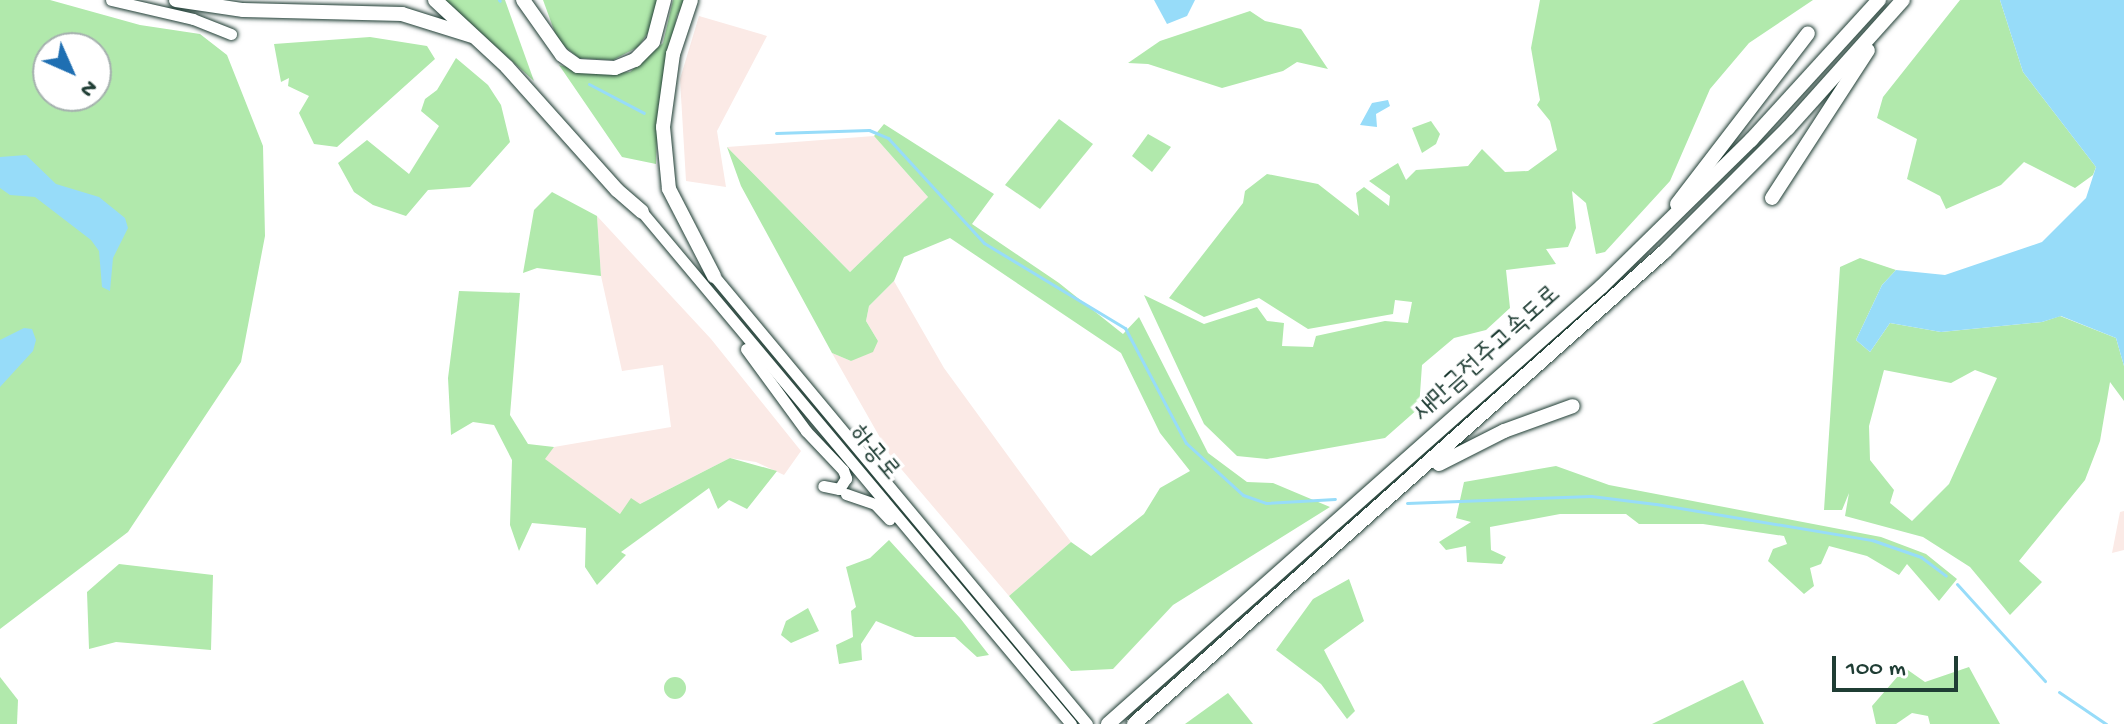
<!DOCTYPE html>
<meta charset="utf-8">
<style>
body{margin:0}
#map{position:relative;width:2124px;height:724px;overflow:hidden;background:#fff;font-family:"Gochi Hand","Poor Story",sans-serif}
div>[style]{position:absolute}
.built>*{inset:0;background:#fbeae6}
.green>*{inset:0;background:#b1e9ac}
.round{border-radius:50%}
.water>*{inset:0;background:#97dcf9}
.stream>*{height:3px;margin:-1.5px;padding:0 1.5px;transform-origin:1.5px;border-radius:1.5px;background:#97dcf9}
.roads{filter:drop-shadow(0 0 2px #1f3d34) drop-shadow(0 0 2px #1f3d34)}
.major>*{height:11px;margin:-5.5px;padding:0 5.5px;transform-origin:5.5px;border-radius:5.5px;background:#fff}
.highway>*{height:14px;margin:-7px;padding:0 7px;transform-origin:7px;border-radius:7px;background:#fff}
span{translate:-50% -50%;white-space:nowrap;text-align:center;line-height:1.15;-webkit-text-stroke:7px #fff;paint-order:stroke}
.street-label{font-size:26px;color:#1f3d34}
.north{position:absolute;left:32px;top:32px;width:80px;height:80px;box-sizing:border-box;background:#fff;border:2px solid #a5b1ae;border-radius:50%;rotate:135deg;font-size:22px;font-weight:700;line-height:32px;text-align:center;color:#1f3d34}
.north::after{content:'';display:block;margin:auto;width:28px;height:36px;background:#1f6fb2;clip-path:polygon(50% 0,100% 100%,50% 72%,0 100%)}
.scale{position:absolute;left:1832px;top:656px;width:126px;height:36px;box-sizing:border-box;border:4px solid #1f3d34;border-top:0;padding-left:10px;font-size:24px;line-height:28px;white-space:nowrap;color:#1f3d34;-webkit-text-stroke:6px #fff;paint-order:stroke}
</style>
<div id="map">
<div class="built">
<i style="clip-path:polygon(699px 16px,767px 36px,717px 131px,726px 187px,686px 181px,680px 79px)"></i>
<i style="clip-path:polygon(874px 136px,928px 197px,850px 272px,727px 147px)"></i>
<i style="clip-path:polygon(597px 216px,711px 339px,801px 451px,784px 475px,756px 462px,730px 458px,620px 514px,544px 459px,554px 447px,671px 427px,663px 365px,622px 371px,601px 276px)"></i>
<i style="clip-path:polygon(894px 281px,944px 368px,1071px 542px,1009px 596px,891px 457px,832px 353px,851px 361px,878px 341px,866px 321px,869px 306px)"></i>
<i style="clip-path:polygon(2124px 511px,2124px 550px,2112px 553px,2120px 512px)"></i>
</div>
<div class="green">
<i style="clip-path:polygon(evenodd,0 0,50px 0,140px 25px,200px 34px,227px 55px,263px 146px,265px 236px,241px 362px,128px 532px,0 629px,0 0,48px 48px,96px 48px,96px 96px,48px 96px,48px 48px)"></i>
<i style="clip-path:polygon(445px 0,505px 0,534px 81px,447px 2px)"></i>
<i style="clip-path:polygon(543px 0,659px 0,657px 20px,638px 47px,613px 60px,579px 58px,558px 41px)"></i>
<i style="clip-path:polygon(673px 0,687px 0,677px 15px,658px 108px,656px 164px,622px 157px,559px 65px,594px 74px,630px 72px,663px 43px)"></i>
<i style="clip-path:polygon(1540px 0,1813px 0,1749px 43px,1710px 89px,1670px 181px,1605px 252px,1596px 254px,1586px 203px,1572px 191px,1576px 228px,1568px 247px,1546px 249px,1556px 264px,1506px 270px,1510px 308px,1486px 330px,1454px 338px,1422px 365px,1419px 408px,1385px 438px,1267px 459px,1237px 456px,1204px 424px,1144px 295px,1204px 324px,1257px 307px,1267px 321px,1284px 323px,1282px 346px,1313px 347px,1316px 336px,1385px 321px,1408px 323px,1412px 302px,1395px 300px,1393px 314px,1308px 329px,1259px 298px,1204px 317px,1169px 298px,1243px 203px,1245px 191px,1267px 174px,1318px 184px,1359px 216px,1356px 193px,1364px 187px,1389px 206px,1390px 196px,1369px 181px,1398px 163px,1406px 180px,1416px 170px,1468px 166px,1482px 149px,1505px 172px,1528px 171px,1557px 150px,1550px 121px,1537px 105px,1540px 100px,1531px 48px)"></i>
<i style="clip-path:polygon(1960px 0,2000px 0,2023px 72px,2096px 167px,2093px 175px,2075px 188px,2024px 162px,2001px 185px,1946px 209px,1940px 196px,1907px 179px,1917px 139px,1877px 118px,1883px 97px)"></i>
<i style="clip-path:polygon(1250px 11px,1265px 21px,1301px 29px,1328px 69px,1297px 62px,1283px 71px,1222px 88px,1148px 64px,1128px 63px,1160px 41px)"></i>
<i style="clip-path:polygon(370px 37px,427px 46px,435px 59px,337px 147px,314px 144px,299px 113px,309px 96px,288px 86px,289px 78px,281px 82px,274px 44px)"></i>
<i style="clip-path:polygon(456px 58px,488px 85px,501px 105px,510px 142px,470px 187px,428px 190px,406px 216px,373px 205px,354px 192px,338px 163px,367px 140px,409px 174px,439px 126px,421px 111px,425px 99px,437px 90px)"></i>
<i style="clip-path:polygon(1059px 119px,1093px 144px,1040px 209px,1005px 185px)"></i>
<i style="clip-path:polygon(1431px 121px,1440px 134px,1436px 144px,1422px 153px,1412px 128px)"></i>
<i style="clip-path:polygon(884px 124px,994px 194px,972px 224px,1059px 283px,1123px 334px,1139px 317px,1208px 453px,1247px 482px,1273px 483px,1330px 507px,1173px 605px,1113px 669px,1071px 671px,1009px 596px,1071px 542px,1091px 556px,1144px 514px,1160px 488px,1190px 471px,1160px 433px,1121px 353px,950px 238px,904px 257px,894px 281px,869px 306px,866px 321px,878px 341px,873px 352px,851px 361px,832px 353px,741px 186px,727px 147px,850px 272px,928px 197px,874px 136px)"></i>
<i style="clip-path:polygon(1148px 134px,1171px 147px,1152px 172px,1132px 156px)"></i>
<i style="clip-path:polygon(552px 192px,597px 216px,601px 276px,537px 268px,523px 273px,534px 210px)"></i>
<i style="clip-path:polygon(evenodd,1860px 258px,1896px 270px,1882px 285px,1856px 340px,1870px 352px,1890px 323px,1941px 332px,2042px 322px,2060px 316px,2116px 338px,2124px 366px,2124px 401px,2110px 382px,2100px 441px,2085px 480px,2019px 561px,2042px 582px,2010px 615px,1970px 567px,1923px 537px,1845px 516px,1849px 493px,1842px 510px,1824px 510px,1840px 267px,1860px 258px,1884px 370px,1951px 383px,1975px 370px,1997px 378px,1949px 484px,1912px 521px,1890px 503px,1894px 490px,1870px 460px,1869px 426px,1884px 370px)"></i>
<i style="clip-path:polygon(459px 291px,520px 293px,510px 415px,528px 444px,554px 447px,545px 459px,620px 514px,631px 498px,640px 504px,730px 458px,777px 471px,747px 509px,729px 500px,718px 509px,709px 488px,621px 552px,626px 555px,597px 585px,585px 567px,586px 528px,532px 523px,519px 551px,510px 525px,512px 460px,494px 425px,473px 422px,451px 435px,448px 378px)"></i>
<i style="clip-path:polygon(1556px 466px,1609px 485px,1881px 537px,1926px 554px,1957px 579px,1939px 601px,1907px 564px,1899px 575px,1867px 556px,1829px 546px,1821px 564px,1810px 568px,1814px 586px,1804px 594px,1768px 561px,1773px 549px,1787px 544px,1784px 536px,1703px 524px,1639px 524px,1626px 514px,1560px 514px,1490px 527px,1491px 550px,1506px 557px,1502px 564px,1467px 562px,1466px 546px,1446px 550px,1439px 542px,1471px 522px,1456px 518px,1464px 482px)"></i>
<i style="clip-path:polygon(889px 540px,960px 618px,989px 655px,977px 657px,955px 637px,915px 637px,876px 621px,861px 644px,862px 660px,839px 664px,836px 645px,853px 637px,851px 611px,856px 607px,846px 567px,870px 558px)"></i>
<i style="clip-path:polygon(119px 564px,213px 575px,211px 650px,116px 642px,89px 649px,87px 592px)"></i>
<i style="clip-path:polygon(1349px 579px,1364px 621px,1324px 650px,1355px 711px,1347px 719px,1321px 684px,1276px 650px,1313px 599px)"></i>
<i style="clip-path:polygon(808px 608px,819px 631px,791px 643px,781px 635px,786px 621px)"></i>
<i style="clip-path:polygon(1969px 667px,2000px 724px,1930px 724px,1928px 716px,1912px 713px,1896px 724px,1876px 724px,1872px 706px,1905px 668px,1925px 682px)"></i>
<i style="clip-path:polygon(0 677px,18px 700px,17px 724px,0 724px)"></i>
<i class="round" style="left:664px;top:677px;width:22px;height:22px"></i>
<i style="clip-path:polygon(1743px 680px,1764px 724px,1652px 724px)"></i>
<i style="clip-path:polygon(1228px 693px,1253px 724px,1185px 724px)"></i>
</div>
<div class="water">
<i style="clip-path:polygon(1154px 0,1195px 0,1187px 16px,1167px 24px)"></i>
<i style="clip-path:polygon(2000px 0,2124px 0,2124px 366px,2116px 338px,2061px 316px,2042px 322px,1941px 332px,1890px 323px,1870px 352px,1856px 340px,1882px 285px,1896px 270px,1945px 275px,2042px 242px,2086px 198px,2096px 167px,2023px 72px)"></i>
<i style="clip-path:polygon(1388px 100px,1390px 106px,1376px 114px,1377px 127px,1360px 125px,1372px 103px)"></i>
<i style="clip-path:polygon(26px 155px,56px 184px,99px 197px,125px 218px,128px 228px,113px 258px,110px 291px,102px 287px,99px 251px,91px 240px,35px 197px,10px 195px,0 188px,0 157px)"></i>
<i style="clip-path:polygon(24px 328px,32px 329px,36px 340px,33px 351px,0 387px,0 340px)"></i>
</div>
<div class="stream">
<i style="left:499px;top:0;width:1px;rotate:45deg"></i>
<i style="left:589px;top:84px;width:62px;rotate:27.8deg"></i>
<i style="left:776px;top:133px;width:93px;rotate:-1.8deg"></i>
<i style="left:869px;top:130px;width:21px;rotate:23deg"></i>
<i style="left:888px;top:138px;width:142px;rotate:47.6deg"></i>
<i style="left:984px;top:243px;width:165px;rotate:31.1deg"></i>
<i style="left:1125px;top:328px;width:130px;rotate:62.1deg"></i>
<i style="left:1186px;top:443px;width:77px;rotate:42.4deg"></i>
<i style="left:1243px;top:495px;width:24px;rotate:19deg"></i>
<i style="left:1266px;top:503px;width:69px;rotate:-3.3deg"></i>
<i style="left:1407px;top:503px;width:184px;rotate:-2.2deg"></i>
<i style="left:1591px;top:496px;width:65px;rotate:7deg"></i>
<i style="left:1656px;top:504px;width:219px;rotate:9.5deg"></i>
<i style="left:1872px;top:540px;width:52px;rotate:19.1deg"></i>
<i style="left:1921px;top:557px;width:31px;rotate:37deg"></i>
<i style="left:1957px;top:584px;width:131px;rotate:47.8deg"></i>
<i style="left:2059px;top:692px;width:57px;rotate:34.2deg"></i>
</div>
<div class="roads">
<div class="major">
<i style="left:111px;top:0;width:84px;rotate:13deg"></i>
<i style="left:193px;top:19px;width:41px;rotate:21.5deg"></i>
<i style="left:642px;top:212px;width:668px;rotate:50.04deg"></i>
<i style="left:714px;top:276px;width:583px;rotate:50.22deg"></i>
<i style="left:746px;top:349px;width:102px;rotate:53.8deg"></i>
<i style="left:806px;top:431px;width:54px;rotate:46.5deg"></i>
<i style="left:843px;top:470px;width:9px;rotate:69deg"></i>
<i style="left:846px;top:478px;width:13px;rotate:122deg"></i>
<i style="left:839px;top:489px;width:16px;rotate:-169deg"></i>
<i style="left:846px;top:494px;width:31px;rotate:19deg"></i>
<i style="left:875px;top:504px;width:21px;rotate:47deg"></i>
</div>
<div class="highway">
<i style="left:176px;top:0;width:68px;rotate:8.5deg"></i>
<i style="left:243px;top:10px;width:159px;rotate:1.4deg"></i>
<i style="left:402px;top:14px;width:73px;rotate:17.4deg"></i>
<i style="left:435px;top:0;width:98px;rotate:42.9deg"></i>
<i style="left:507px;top:67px;width:165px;rotate:48.2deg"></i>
<i style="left:617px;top:190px;width:33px;rotate:41deg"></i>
<i style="left:523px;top:0;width:67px;rotate:54.7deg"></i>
<i style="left:562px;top:55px;width:19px;rotate:35deg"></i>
<i style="left:578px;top:66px;width:37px;rotate:3deg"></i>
<i style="left:615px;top:68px;width:22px;rotate:-22deg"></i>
<i style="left:635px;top:60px;width:25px;rotate:-45deg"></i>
<i style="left:653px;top:42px;width:43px;rotate:-75.3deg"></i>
<i style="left:691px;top:0;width:57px;rotate:108.4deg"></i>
<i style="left:673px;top:54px;width:74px;rotate:97.8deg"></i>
<i style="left:663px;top:127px;width:62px;rotate:84.5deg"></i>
<i style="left:669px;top:189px;width:98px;rotate:62.7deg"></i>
<i style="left:1772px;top:198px;width:176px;rotate:-57deg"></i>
<i style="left:1677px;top:204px;width:215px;rotate:-52.5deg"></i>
<i style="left:1439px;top:464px;width:73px;rotate:-26.9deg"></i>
<i style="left:1504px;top:431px;width:73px;rotate:-19.9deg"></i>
<i style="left:1108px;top:724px;width:660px;rotate:-41.56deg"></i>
<i style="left:1602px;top:286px;width:209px;rotate:-44.4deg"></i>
<i style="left:1751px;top:140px;width:190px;rotate:-47.6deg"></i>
<i style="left:1134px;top:724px;width:710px;rotate:-41.69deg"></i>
<i style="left:1664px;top:252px;width:175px;rotate:-45deg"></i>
<i style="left:1788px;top:128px;width:172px;rotate:-48.1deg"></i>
</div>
</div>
<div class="street-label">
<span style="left:1488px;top:355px;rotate:-42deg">새만금전주고속도로</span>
<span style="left:873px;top:454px;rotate:50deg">하공로</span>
</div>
<div class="north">N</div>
<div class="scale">100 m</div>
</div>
